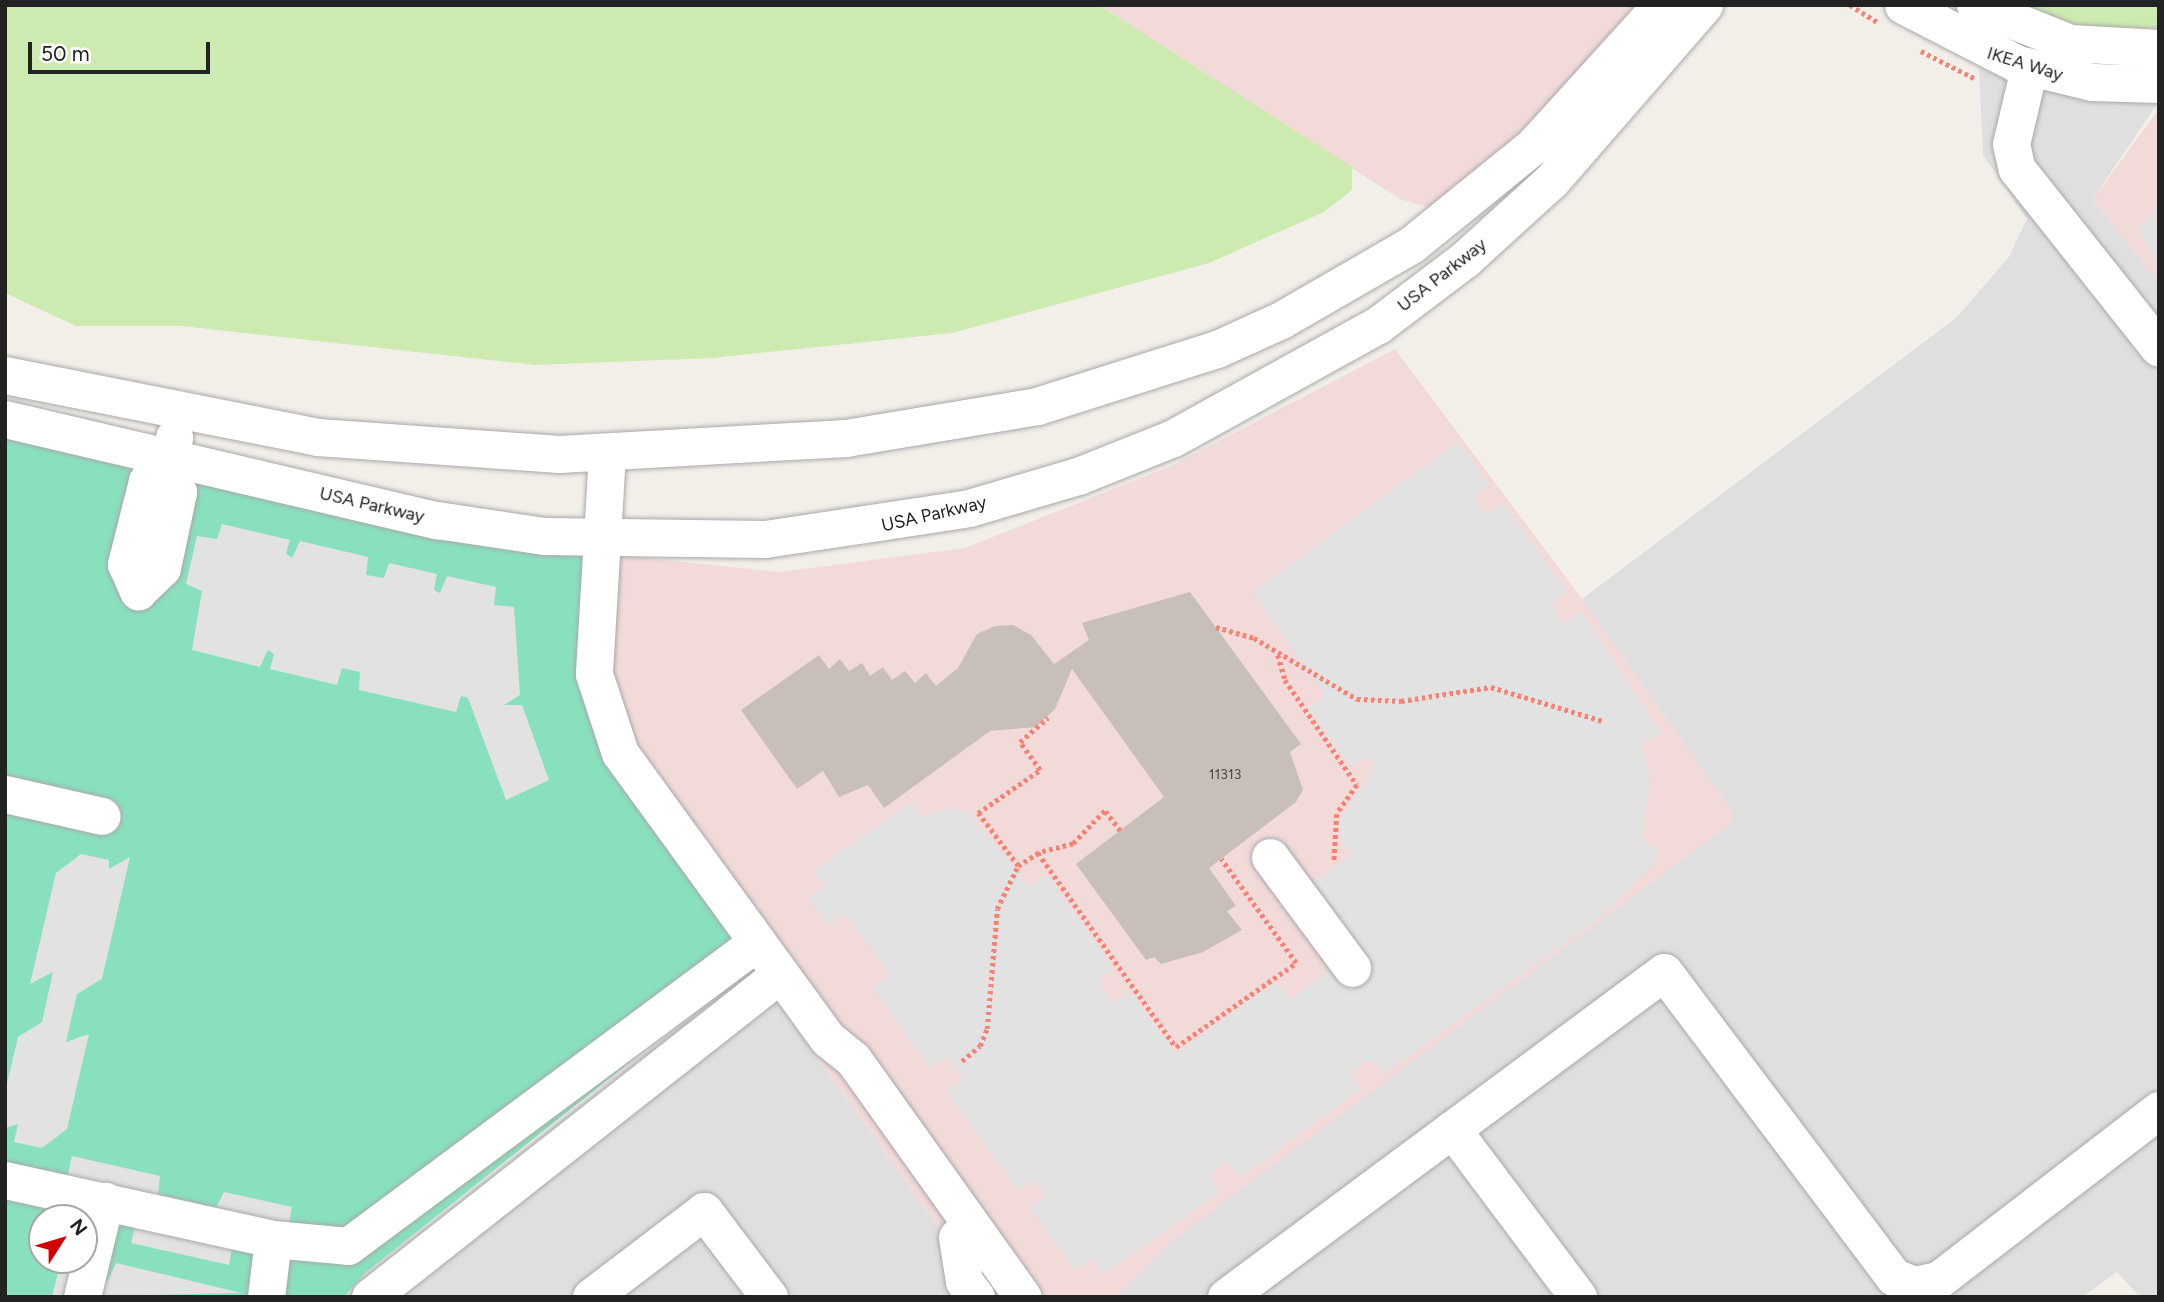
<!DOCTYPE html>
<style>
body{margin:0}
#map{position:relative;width:2164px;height:1302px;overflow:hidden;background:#f2efe9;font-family:Figtree,sans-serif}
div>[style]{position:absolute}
.residential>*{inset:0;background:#e0dfdf}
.commercial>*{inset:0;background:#f2dad9}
.grass>*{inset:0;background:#cdebb0}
.pitch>*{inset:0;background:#88e0be}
.parking>*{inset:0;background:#e2e2e2}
.building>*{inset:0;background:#c7bfb8}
.path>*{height:4.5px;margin-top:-2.25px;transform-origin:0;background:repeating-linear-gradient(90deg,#fa8072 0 3.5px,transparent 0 7px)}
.roads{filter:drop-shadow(0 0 2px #a9a9a9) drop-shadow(0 0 2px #a9a9a9)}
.minor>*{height:37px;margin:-18.5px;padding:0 18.5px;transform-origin:18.5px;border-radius:18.5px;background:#fff}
span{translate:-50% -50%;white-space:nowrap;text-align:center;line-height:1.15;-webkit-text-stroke:6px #fff;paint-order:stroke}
.number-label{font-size:14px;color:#4b4948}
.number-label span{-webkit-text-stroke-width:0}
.street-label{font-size:18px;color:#222}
.frame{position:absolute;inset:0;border:7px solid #222;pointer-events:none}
.north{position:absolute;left:28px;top:1204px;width:70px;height:70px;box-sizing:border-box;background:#fff;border:2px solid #a7a7a7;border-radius:50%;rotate:53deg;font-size:19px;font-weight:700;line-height:28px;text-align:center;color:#222}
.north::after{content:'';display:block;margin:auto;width:24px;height:32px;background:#d40000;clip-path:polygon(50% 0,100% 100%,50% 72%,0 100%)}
.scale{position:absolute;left:28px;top:42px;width:182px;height:32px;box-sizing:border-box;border:4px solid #222;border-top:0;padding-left:9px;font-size:21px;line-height:24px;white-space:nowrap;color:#222;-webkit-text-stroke:5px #fff;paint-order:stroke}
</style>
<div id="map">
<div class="residential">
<i style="clip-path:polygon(1979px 69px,2047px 89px,2159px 101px,2092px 200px,2159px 283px,2159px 1297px,2140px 1297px,2117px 1272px,2082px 1297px,1116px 1297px,1173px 1240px,1733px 822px,1731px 810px,1582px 599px,1956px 318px,2009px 257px,2027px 219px,1983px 155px)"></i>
<i style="clip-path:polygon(753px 968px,988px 1297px,344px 1297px,364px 1274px)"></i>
</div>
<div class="commercial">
<i style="clip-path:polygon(1099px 5px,1642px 5px,1559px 102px,1437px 210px,1400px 199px)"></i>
<i style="clip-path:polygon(2159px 109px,2159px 283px,2092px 200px)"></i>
<i style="clip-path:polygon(1395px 349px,1582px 599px,1731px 810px,1733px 822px,1173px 1240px,1116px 1297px,988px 1297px,753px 968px,769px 952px,658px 801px,606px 689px,604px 554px,780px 572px,965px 548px,1171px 466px)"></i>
</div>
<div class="grass">
<i style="clip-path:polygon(5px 5px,1099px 5px,1352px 167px,1352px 190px,1324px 212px,1209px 263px,952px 333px,712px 358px,535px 365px,181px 326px,76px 326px,5px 293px)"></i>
<i style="clip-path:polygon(2021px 5px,2159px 5px,2159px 28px,2086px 28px)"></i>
</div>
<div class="pitch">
<i style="clip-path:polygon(evenodd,5px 434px,604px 554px,600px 631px,625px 754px,769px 951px,364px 1274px,344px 1297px,5px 1297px,5px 434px,42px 1218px,84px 1218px,84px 1260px,42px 1260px,42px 1218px)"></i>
</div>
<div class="parking">
<i style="clip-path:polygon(2159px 208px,2159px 265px,2138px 229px)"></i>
<i style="clip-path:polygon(1458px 442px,1489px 485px,1473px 497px,1487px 515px,1503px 503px,1567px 592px,1551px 606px,1564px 623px,1581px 611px,1662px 734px,1642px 743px,1650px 782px,1641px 840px,1660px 850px,1654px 863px,1606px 913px,1383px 1074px,1370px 1059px,1350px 1072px,1360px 1089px,1239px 1178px,1226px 1162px,1209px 1175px,1219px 1192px,1103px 1275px,1092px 1259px,1075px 1270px,1030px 1208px,1046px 1195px,1034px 1180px,1018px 1190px,946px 1091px,963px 1079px,947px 1056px,929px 1068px,873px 988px,890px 974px,845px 914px,828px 926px,808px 898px,824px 887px,814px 871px,911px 802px,921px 817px,946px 808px,968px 812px,1029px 886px,1047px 875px,1114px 969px,1098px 982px,1113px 1004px,1130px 992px,1175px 1054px,1276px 982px,1290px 1000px,1336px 965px,1311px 883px,1352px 856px,1340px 840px,1340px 818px,1375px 767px,1366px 757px,1350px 767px,1308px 708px,1325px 695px,1252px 592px)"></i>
<i style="clip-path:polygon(222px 524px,290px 540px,286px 553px,292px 558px,300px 541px,368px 557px,366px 575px,384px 578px,389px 563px,437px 574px,434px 590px,440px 593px,447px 576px,496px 587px,494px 605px,514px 607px,520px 695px,504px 705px,522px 705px,549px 780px,506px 800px,468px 698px,461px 696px,456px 712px,359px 690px,360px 672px,342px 668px,337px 685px,270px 669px,274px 654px,268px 650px,260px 667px,192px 650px,202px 591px,186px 584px,197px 536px,217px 539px)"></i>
<i style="clip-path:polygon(81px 854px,109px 860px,109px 869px,130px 857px,102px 979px,77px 994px,66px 1042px,89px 1034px,67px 1129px,42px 1148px,14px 1142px,18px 1124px,5px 1128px,5px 1092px,18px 1037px,42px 1022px,53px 972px,30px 984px,56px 873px)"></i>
<i style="clip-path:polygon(72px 1156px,160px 1176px,158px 1194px,216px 1208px,224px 1192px,292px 1207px,283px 1256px,232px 1248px,229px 1265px,131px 1243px,135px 1226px,61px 1207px)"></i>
<i style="clip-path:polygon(61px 1260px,84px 1260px,107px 1282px,116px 1263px,242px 1293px,52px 1297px)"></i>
</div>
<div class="building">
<i style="clip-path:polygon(1190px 592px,1301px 744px,1290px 752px,1303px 790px,1296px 802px,1209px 868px,1236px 906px,1227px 911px,1242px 930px,1203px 952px,1161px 964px,1154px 957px,1146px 960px,1076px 864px,1164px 797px,1072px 669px,1055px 709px,1036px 727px,990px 731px,884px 808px,868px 785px,839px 797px,823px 771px,797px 789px,741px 710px,819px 655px,829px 669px,840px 659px,849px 671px,862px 663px,870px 676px,883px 667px,892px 680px,905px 671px,915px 683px,926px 673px,936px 686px,958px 668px,977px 634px,995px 626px,1013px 625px,1031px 635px,1054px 664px,1089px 640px,1082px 623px)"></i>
</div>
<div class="path">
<i style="left:1850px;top:5px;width:34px;rotate:32deg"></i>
<i style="left:1921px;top:51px;width:62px;rotate:27deg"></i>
<i style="left:1216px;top:627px;width:40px;rotate:16deg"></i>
<i style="left:1254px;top:638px;width:120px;rotate:30.6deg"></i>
<i style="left:1357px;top:699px;width:44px;rotate:2.6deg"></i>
<i style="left:1401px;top:701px;width:91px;rotate:-8.8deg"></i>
<i style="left:1491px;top:687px;width:117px;rotate:16.9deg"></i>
<i style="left:1278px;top:655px;width:26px;rotate:74deg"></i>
<i style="left:1285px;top:680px;width:127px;rotate:55.6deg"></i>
<i style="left:1357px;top:785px;width:35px;rotate:125deg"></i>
<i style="left:1337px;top:814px;width:49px;rotate:93.5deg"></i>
<i style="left:1120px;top:831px;width:25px;rotate:-127deg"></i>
<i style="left:1105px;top:811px;width:46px;rotate:134.1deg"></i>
<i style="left:1073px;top:844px;width:36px;rotate:166deg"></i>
<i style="left:1038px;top:853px;width:238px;rotate:54.6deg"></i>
<i style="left:1176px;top:1047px;width:146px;rotate:-35deg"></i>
<i style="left:1296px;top:963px;width:128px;rotate:-125.8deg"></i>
<i style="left:1018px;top:866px;width:24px;rotate:-33deg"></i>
<i style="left:962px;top:1061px;width:23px;rotate:-40deg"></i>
<i style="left:980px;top:1046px;width:18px;rotate:-68deg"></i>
<i style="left:987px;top:1029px;width:120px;rotate:-85.2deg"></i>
<i style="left:997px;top:909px;width:48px;rotate:-64deg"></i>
<i style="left:1018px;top:866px;width:66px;rotate:-127deg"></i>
<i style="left:978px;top:813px;width:75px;rotate:-34.7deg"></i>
<i style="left:1040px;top:770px;width:34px;rotate:-126deg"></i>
<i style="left:1020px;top:742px;width:37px;rotate:-41deg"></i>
</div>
<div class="roads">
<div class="minor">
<i style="left:1903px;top:5px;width:129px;rotate:27.2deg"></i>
<i style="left:2018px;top:64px;width:76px;rotate:13.7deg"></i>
<i style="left:2092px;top:82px;width:67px;rotate:1.7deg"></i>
<i style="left:1975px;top:5px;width:102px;rotate:21.8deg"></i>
<i style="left:2070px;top:43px;width:89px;rotate:3.2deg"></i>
<i style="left:2029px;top:68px;width:78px;rotate:103.3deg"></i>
<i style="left:2011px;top:144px;width:26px;rotate:77deg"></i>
<i style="left:2017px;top:169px;width:228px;rotate:51.6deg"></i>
<i style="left:5px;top:375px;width:318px;rotate:11.2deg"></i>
<i style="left:317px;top:437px;width:243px;rotate:4deg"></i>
<i style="left:559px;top:454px;width:287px;rotate:-3.2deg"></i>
<i style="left:846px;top:438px;width:194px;rotate:-9.5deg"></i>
<i style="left:1037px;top:406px;width:189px;rotate:-17.6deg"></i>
<i style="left:1217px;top:349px;width:70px;rotate:-24.4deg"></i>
<i style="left:1281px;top:320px;width:150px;rotate:-30deg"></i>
<i style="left:1411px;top:245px;width:157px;rotate:-39.1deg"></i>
<i style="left:1533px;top:146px;width:190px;rotate:-47.8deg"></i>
<i style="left:5px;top:419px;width:444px;rotate:13.2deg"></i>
<i style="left:437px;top:520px;width:108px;rotate:8.5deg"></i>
<i style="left:544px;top:536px;width:221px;rotate:0.8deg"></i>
<i style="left:765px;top:539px;width:206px;rotate:-8.6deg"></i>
<i style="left:969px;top:508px;width:114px;rotate:-16.4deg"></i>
<i style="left:1078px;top:476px;width:102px;rotate:-21.8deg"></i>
<i style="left:1173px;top:438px;width:234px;rotate:-28.9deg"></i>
<i style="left:1378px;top:325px;width:108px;rotate:-37.1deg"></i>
<i style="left:1464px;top:260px;width:119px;rotate:-42.3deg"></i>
<i style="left:1552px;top:180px;width:232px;rotate:-49deg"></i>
<i style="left:607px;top:453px;width:221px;rotate:93.4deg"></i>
<i style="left:594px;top:674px;width:83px;rotate:71.8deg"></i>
<i style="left:620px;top:753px;width:354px;rotate:54deg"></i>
<i style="left:828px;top:1039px;width:32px;rotate:39deg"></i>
<i style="left:853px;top:1059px;width:292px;rotate:54.5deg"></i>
<i style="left:166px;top:470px;width:22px;rotate:150deg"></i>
<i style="left:147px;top:481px;width:86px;rotate:104.2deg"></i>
<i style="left:126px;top:564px;width:30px;rotate:66deg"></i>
<i style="left:138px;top:591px;width:33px;rotate:-44deg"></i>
<i style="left:162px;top:568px;width:78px;rotate:-78.1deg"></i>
<i style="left:178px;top:492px;width:25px;rotate:-119deg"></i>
<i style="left:166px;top:470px;width:34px;rotate:-76deg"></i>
<i style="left:5px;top:794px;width:99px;rotate:12.8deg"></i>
<i style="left:1270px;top:857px;width:138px;rotate:53.5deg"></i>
<i style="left:1452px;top:1129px;width:210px;rotate:53.1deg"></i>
<i style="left:5px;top:1180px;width:274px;rotate:12.4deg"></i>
<i style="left:273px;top:1239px;width:75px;rotate:5.3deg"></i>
<i style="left:348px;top:1246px;width:510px;rotate:-36.62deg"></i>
<i style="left:957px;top:1237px;width:45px;rotate:81deg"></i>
<i style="left:964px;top:1281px;width:20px;rotate:53deg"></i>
<i style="left:82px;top:1297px;width:99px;rotate:-76.5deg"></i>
<i style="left:266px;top:1297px;width:58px;rotate:-83.1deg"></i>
<i style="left:370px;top:1297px;width:522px;rotate:-38.23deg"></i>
<i style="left:591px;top:1297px;width:142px;rotate:-37.3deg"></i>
<i style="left:704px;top:1211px;width:108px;rotate:52.9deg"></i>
<i style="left:1226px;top:1297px;width:545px;rotate:-36.58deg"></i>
<i style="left:1664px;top:972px;width:382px;rotate:53deg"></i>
<i style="left:1894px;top:1277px;width:22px;rotate:22deg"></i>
<i style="left:1914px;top:1285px;width:25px;rotate:-12deg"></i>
<i style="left:1938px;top:1280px;width:279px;rotate:-37.6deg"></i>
</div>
</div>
<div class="number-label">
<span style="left:1225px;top:775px">11313</span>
</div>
<div class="street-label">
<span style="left:2025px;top:64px;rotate:17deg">IKEA Way</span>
<span style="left:1442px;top:275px;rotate:-38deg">USA Parkway</span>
<span style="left:372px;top:505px;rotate:13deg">USA Parkway</span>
<span style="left:934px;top:514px;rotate:-13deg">USA Parkway</span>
</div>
<div class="frame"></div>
<div class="north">N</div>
<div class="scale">50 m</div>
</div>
